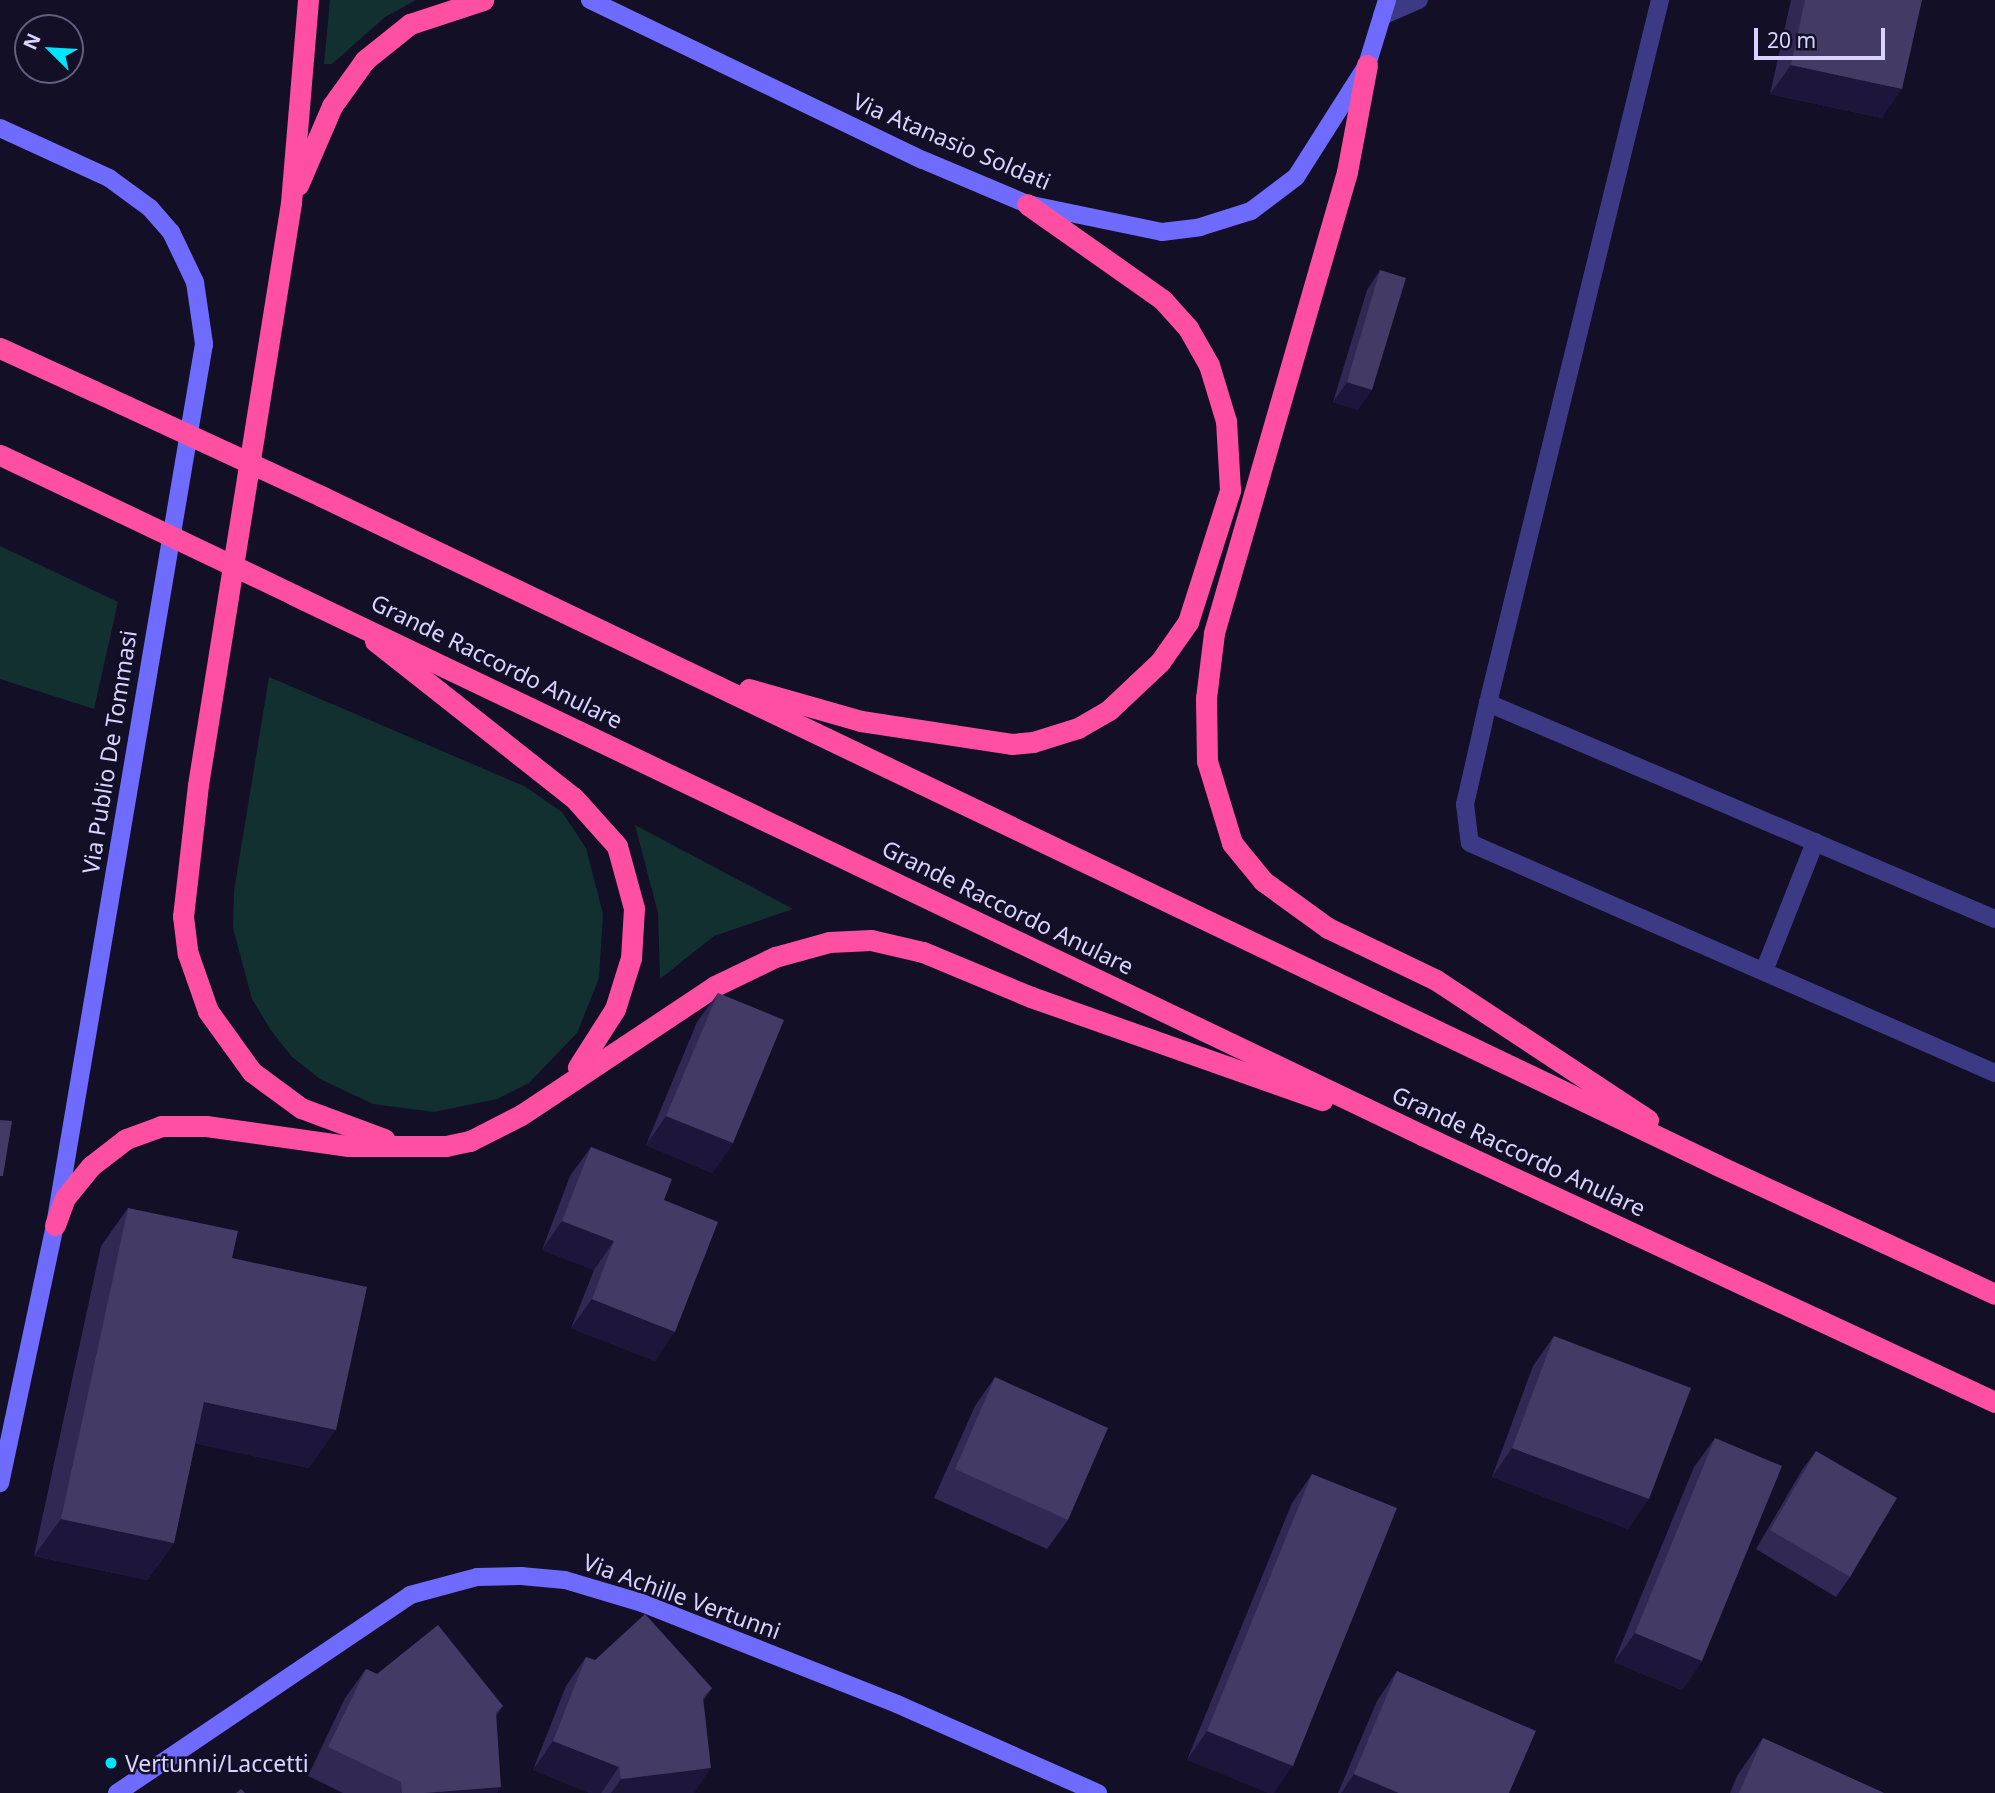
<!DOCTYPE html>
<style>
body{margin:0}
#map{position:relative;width:1995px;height:1793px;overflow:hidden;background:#130f26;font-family:"Noto Sans",sans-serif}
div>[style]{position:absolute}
.green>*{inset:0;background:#12302f}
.lane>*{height:18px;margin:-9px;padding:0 9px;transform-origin:9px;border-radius:9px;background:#3d3a85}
.street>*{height:18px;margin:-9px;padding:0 9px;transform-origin:9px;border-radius:9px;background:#3d3a85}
.secondary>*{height:18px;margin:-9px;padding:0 9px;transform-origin:9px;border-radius:9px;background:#6f6bff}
.highway>*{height:21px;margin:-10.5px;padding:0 10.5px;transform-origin:10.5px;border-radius:10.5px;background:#ff4fa3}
.highway-bridge>*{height:21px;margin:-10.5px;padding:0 10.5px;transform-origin:10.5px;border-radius:10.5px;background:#ff4fa3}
.wall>*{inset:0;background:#312854}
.shaded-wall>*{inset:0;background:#1d163a}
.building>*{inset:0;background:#433a66}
.dots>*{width:19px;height:19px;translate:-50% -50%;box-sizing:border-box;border:4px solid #130f26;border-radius:50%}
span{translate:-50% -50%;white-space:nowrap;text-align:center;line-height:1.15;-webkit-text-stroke:5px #130f26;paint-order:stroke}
.street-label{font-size:23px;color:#d9d4ff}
.poi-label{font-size:23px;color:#d9d4ff}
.left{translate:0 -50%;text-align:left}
.north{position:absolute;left:14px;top:14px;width:70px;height:70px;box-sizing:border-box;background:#130f26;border:2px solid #625e7d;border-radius:50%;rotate:294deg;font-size:19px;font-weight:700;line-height:28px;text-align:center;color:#d9d4ff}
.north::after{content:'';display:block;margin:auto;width:24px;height:32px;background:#00e5ff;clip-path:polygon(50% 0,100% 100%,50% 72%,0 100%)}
.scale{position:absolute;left:1754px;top:28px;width:131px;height:32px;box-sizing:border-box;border:4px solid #d9d4ff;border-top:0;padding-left:9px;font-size:21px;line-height:24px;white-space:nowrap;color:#d9d4ff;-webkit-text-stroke:5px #130f26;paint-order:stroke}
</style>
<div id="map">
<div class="green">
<i style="clip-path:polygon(330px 0,416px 0,385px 17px,332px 64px,324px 64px)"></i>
<i style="clip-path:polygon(0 546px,118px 602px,94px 709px,0 679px)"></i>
<i style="clip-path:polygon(269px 677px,524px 786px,562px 812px,586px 848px,603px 914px,599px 978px,577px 1033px,529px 1083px,497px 1099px,434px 1112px,373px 1104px,320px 1079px,292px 1057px,270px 1029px,252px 999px,233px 928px,234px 891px)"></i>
<i style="clip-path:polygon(635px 825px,793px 909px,714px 936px,660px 979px,658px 913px)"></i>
</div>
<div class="lane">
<i style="left:1660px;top:0;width:724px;rotate:103.75deg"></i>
<i style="left:1488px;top:703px;width:551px;rotate:23.08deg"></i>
<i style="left:1488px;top:703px;width:104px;rotate:102.8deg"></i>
<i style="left:1465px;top:804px;width:39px;rotate:83deg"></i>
<i style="left:1470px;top:843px;width:573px;rotate:23.66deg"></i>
<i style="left:1764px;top:971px;width:139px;rotate:-68.4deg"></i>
</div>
<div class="street">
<i style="left:1382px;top:16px;width:40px;rotate:-23.4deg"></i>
</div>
<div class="secondary">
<i style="left:590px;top:0;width:369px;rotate:25.7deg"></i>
<i style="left:923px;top:160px;width:113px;rotate:22.9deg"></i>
<i style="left:1027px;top:204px;width:138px;rotate:11.7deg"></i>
<i style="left:1162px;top:232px;width:38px;rotate:-7deg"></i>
<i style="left:1200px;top:227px;width:53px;rotate:-17.4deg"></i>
<i style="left:1251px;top:211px;width:56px;rotate:-37.1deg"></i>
<i style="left:1296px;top:177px;width:133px;rotate:-57.6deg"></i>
<i style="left:1367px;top:65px;width:68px;rotate:-72.9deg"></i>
<i style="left:0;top:128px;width:120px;rotate:24.6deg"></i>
<i style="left:109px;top:178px;width:51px;rotate:36.2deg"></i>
<i style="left:150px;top:208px;width:32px;rotate:49deg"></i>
<i style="left:171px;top:232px;width:55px;rotate:64.4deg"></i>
<i style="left:195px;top:282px;width:63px;rotate:81.7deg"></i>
<i style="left:204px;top:344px;width:894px;rotate:99.6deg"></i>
<i style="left:55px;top:1225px;width:264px;rotate:102deg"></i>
<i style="left:117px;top:1793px;width:354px;rotate:-34deg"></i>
<i style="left:410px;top:1595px;width:69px;rotate:-15deg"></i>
<i style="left:477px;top:1577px;width:44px;rotate:-1.3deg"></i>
<i style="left:521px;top:1576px;width:44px;rotate:5.2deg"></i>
<i style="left:565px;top:1580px;width:80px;rotate:16.6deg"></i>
<i style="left:642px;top:1603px;width:274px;rotate:21.6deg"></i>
<i style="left:897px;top:1704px;width:220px;rotate:23.9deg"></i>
</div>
<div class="highway">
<i style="left:308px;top:0;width:204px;rotate:94.8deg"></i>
<i style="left:291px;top:203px;width:589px;rotate:99.08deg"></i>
<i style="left:198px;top:785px;width:132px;rotate:96.5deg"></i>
<i style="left:183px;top:916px;width:38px;rotate:83deg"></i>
<i style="left:188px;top:954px;width:60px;rotate:70.7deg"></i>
<i style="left:208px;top:1011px;width:75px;rotate:54.2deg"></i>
<i style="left:252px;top:1072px;width:61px;rotate:36.3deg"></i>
<i style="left:301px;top:1108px;width:89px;rotate:20.5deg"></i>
<i style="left:1367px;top:65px;width:109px;rotate:100.6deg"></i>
<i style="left:1347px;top:172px;width:480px;rotate:106.1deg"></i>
<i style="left:1214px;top:633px;width:65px;rotate:97deg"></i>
<i style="left:1206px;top:698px;width:63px;rotate:89.1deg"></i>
<i style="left:1207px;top:761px;width:86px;rotate:73deg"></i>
<i style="left:1232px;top:843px;width:49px;rotate:50.8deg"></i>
<i style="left:1263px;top:881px;width:80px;rotate:35.9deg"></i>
<i style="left:1328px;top:928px;width:120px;rotate:25.7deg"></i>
<i style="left:1436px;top:980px;width:254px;rotate:33.4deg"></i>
<i style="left:298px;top:185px;width:86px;rotate:-66.7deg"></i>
<i style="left:332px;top:106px;width:57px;rotate:-54.3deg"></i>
<i style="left:365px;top:60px;width:58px;rotate:-38.7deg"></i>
<i style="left:410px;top:24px;width:77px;rotate:-18.2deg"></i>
<i style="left:0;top:348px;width:103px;rotate:24.6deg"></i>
<i style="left:0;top:455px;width:75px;rotate:25.2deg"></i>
<i style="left:323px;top:497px;width:1546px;rotate:25.6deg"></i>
<i style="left:1717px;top:1165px;width:306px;rotate:24.9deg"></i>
<i style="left:294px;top:595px;width:1251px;rotate:25.58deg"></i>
<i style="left:1422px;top:1135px;width:632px;rotate:24.98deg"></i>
<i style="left:375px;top:641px;width:253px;rotate:38.3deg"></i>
<i style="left:574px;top:798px;width:64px;rotate:48.1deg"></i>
<i style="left:617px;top:846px;width:64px;rotate:74.7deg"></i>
<i style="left:634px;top:908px;width:50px;rotate:93.4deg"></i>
<i style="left:631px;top:958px;width:53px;rotate:107.4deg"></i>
<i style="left:615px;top:1009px;width:69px;rotate:122.5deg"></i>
<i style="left:749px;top:689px;width:116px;rotate:15.9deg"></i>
<i style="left:861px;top:721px;width:152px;rotate:8.7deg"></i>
<i style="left:1011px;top:744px;width:22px;rotate:-5deg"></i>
<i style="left:1033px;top:742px;width:47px;rotate:-17.3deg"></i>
<i style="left:1078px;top:728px;width:36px;rotate:-30deg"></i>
<i style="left:1109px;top:710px;width:70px;rotate:-43.3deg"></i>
<i style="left:1160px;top:662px;width:49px;rotate:-55deg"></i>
<i style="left:1188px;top:622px;width:139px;rotate:-72.3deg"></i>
<i style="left:1230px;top:490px;width:69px;rotate:-93.3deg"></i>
<i style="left:1226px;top:421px;width:59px;rotate:-106.9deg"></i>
<i style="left:1209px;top:365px;width:43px;rotate:-119.6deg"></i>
<i style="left:1188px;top:328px;width:38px;rotate:-132deg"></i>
<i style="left:1163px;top:300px;width:166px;rotate:-144.8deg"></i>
<i style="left:55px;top:1225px;width:29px;rotate:-70deg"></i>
<i style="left:65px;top:1198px;width:41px;rotate:-50.9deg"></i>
<i style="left:91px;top:1166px;width:44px;rotate:-37.6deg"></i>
<i style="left:126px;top:1139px;width:37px;rotate:-20deg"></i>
<i style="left:161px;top:1126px;width:45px"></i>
<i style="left:206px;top:1126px;width:144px;rotate:8deg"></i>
<i style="left:349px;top:1146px;width:97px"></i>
<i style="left:446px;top:1146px;width:25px;rotate:-12deg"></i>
<i style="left:470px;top:1141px;width:57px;rotate:-27deg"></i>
<i style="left:521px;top:1115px;width:233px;rotate:-33.6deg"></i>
<i style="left:715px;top:986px;width:67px;rotate:-25.8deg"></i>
<i style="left:775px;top:957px;width:56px;rotate:-15.5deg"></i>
<i style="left:829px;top:942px;width:42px;rotate:-2.7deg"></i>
<i style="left:871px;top:940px;width:53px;rotate:13deg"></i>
<i style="left:923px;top:952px;width:117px;rotate:22.6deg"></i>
<i style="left:1031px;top:997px;width:309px;rotate:19.5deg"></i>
</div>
<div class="highway-bridge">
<i style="left:94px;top:391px;width:252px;rotate:24.8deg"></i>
<i style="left:68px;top:487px;width:250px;rotate:25.5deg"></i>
</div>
<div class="wall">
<i style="clip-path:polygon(1791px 0,1922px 0,1882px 118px,1770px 94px)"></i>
<i style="clip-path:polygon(1380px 270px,1358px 410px,1333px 402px,1367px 290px)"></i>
<i style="clip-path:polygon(718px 993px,733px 1143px,712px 1173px,646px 1145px,697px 1022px)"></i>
<i style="clip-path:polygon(591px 1147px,664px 1200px,655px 1361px,571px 1328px,594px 1270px,542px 1250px,570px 1176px)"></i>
<i style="clip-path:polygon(128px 1208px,232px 1258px,309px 1468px,195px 1443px,174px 1543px,147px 1580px,34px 1556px,101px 1246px)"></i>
<i style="clip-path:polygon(1554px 1336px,1628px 1529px,1492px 1477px,1533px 1366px)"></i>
<i style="clip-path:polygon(995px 1377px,1068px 1520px,1047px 1549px,934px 1498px,975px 1406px)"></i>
<i style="clip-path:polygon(1715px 1438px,1702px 1661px,1682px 1690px,1614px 1662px,1694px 1467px)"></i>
<i style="clip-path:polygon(1816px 1451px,1850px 1577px,1836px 1597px,1756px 1549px,1802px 1470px)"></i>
<i style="clip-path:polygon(1312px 1474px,1274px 1793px,1187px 1760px,1292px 1503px)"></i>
<i style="clip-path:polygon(586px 1657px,595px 1660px,712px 1688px,703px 1701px,694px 1793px,590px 1793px,533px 1770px,566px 1686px)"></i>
<i style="clip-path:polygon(366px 1669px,377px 1674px,503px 1706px,496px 1716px,497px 1793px,343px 1793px,308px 1776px,345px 1698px)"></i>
<i style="clip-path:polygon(1397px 1671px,1509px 1793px,1338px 1793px,1377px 1701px)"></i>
<i style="clip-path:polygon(1763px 1738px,1884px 1793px,1730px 1793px,1737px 1776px)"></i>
</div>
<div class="shaded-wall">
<i style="clip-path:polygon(1791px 65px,1902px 89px,1882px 118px,1770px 94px)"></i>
<i style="clip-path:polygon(1347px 382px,1372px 390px,1358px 410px,1333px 402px)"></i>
<i style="clip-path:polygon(666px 1116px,733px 1143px,712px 1173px,646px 1145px)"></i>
<i style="clip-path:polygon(562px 1221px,614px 1241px,594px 1270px,542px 1250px)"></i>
<i style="clip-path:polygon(592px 1299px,675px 1332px,655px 1361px,571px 1328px)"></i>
<i style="clip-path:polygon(204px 1402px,336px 1430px,309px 1468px,178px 1440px)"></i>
<i style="clip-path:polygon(1512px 1448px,1649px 1499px,1628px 1529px,1492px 1477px)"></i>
<i style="clip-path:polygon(61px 1519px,174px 1543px,147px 1580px,34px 1556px)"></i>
<i style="clip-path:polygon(1635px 1633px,1702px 1661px,1682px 1690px,1614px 1662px)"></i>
<i style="clip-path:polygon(1207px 1731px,1293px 1766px,1274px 1793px,1268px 1793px,1187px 1760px)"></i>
<i style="clip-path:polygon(553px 1741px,619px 1767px,601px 1793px,590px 1793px,533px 1770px)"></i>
<i style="clip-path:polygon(711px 1768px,694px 1793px,611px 1793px,621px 1779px)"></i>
<i style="clip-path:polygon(1354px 1774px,1399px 1793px,1341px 1793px)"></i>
<i style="clip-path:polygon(501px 1787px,497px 1793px,424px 1793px)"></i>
</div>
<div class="building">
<i style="clip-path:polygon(1805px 0,1922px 0,1902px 89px,1791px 65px)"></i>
<i style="clip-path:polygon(1380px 270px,1406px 278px,1372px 390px,1347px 382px)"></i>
<i style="clip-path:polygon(718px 993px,784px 1020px,733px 1143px,666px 1116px)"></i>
<i style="clip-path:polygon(0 1120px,12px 1121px,3px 1176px,0 1176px)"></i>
<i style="clip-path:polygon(591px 1147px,672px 1179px,664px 1200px,718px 1222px,675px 1332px,592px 1299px,614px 1241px,562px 1221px)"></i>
<i style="clip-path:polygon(128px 1208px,238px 1231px,232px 1258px,367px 1287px,336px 1430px,204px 1402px,174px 1543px,61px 1519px)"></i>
<i style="clip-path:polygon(1554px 1336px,1691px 1388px,1649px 1499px,1512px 1448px)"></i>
<i style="clip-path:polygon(995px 1377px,1108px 1428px,1068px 1520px,955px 1469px)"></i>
<i style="clip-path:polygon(1715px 1438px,1782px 1466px,1702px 1661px,1635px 1633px)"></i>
<i style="clip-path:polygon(1816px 1451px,1897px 1498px,1850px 1577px,1770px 1530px)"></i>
<i style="clip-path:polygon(1312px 1474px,1397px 1508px,1293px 1766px,1207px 1731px)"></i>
<i style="clip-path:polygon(645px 1614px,712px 1688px,703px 1697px,711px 1768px,621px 1779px,619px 1767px,553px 1741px,586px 1657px,595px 1660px)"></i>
<i style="clip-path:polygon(438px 1625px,503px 1706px,496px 1712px,501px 1787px,424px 1793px,402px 1793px,401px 1782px,328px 1747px,366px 1669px,377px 1674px)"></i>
<i style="clip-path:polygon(1397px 1671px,1536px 1731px,1509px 1793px,1399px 1793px,1354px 1774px)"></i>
<i style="clip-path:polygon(1763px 1738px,1884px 1793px,1739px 1793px)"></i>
<i style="clip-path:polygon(241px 1789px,245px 1793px,236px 1793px)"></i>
</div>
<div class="dots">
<i style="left:111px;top:1763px;background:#00e5ff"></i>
</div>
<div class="street-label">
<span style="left:952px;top:141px;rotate:23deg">Via Atanasio Soldati</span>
<span style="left:497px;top:661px;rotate:26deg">Grande Raccordo Anulare</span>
<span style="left:109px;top:752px;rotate:-81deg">Via Publio De Tommasi</span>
<span style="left:1008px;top:907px;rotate:26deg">Grande Raccordo Anulare</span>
<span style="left:1519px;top:1151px;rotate:25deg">Grande Raccordo Anulare</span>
<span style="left:682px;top:1596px;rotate:20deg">Via Achille Vertunni</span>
</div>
<div class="poi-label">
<span class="left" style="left:125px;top:1763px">Vertunni/Laccetti</span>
</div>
<div class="north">N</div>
<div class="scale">20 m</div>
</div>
